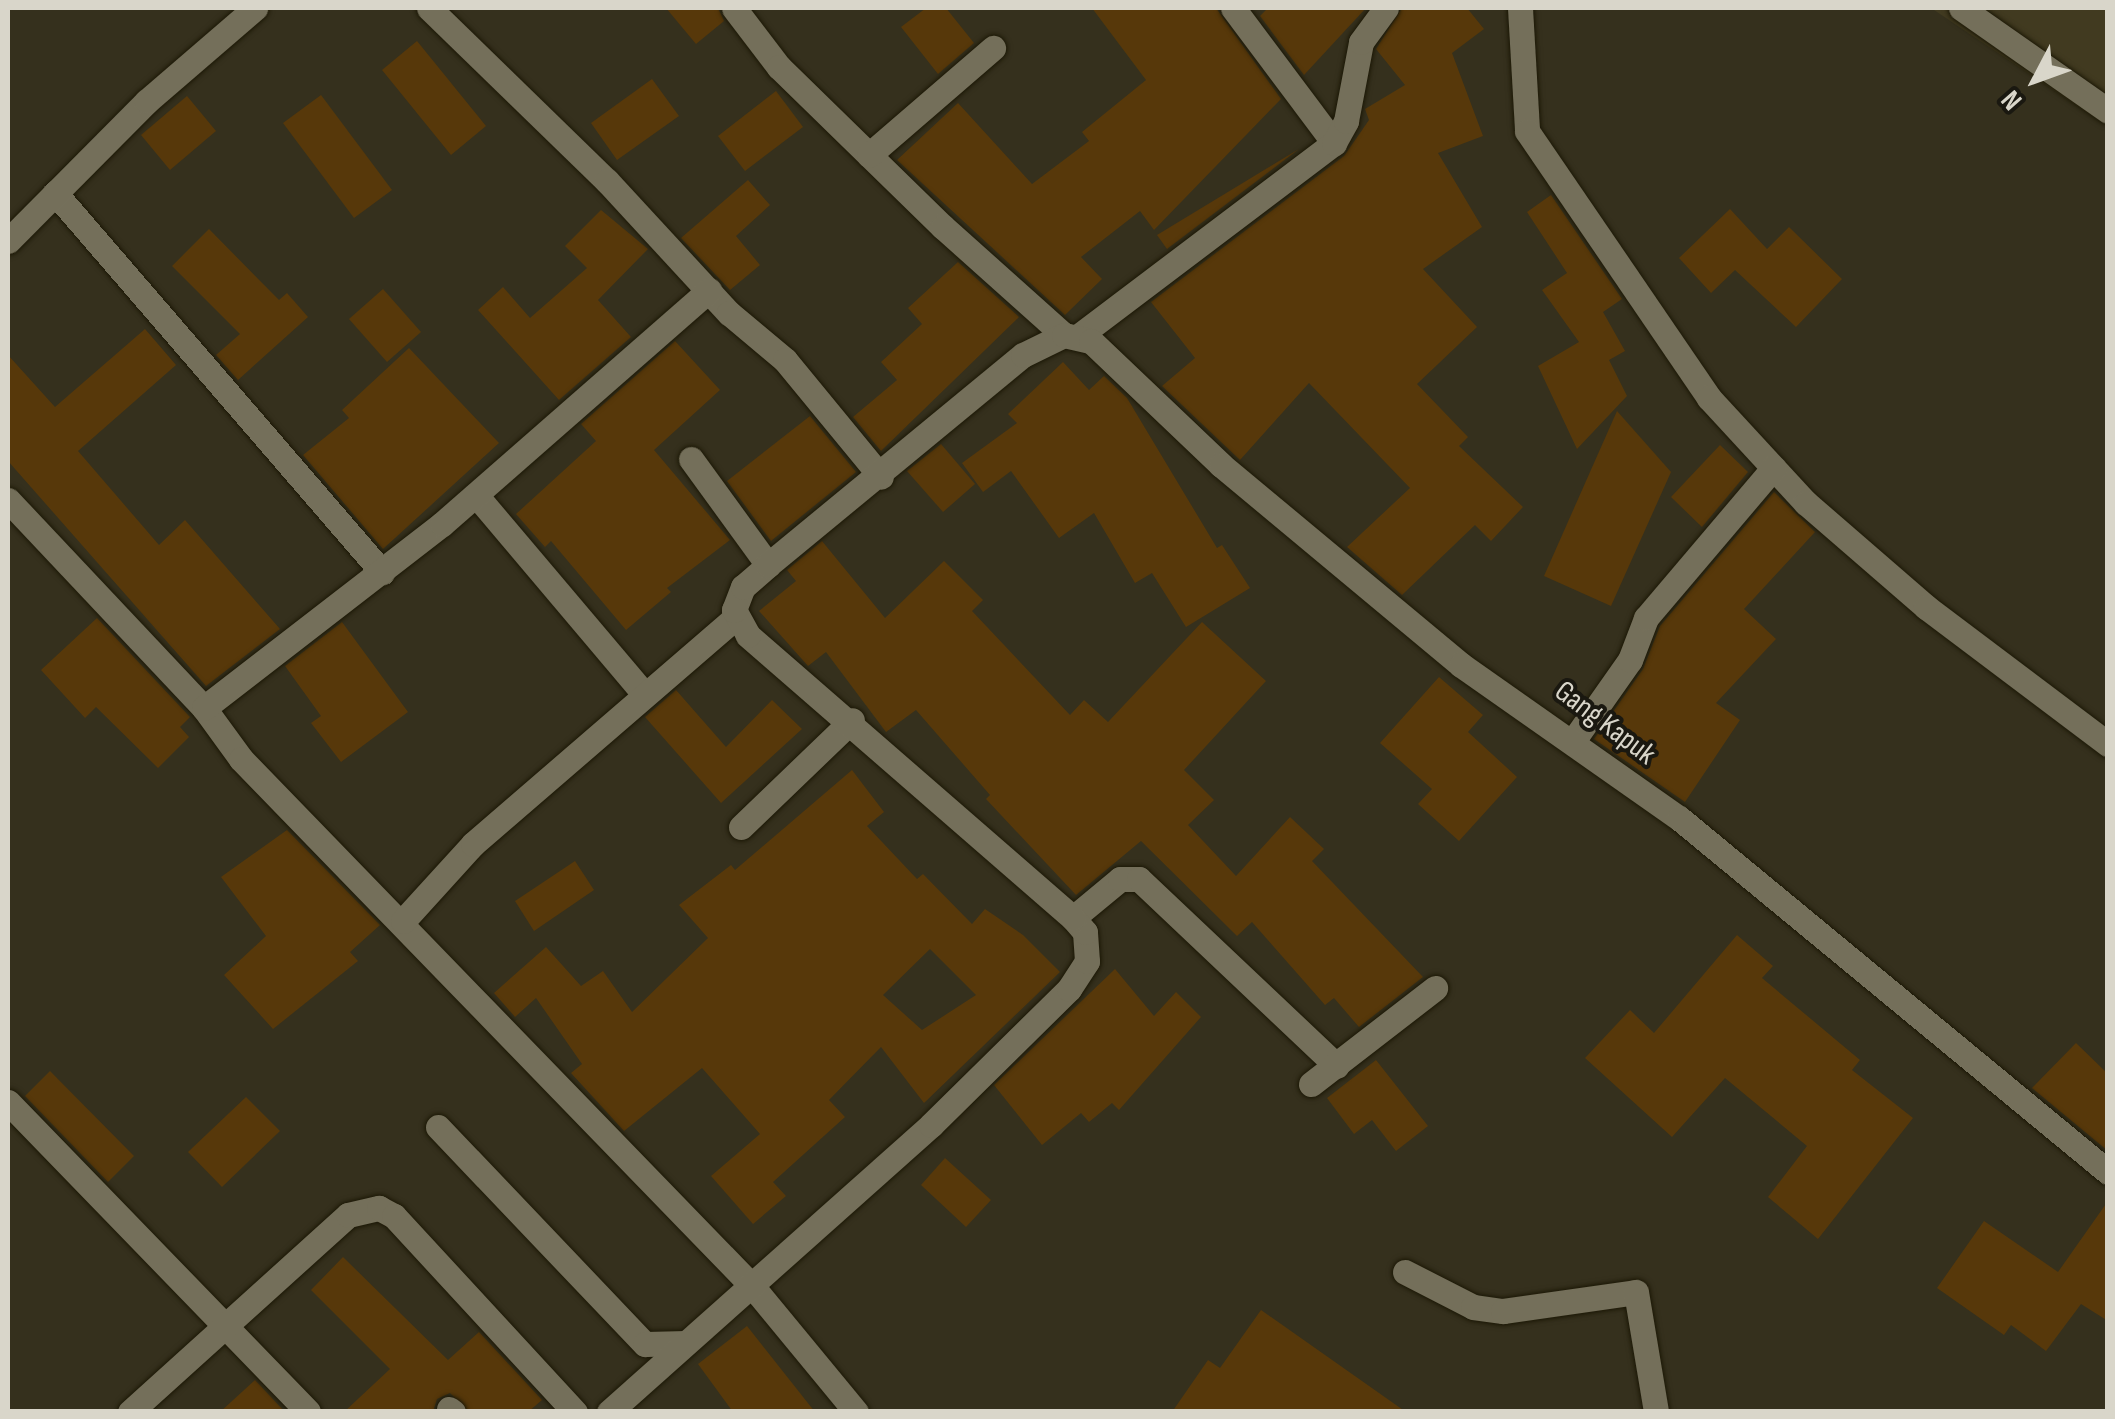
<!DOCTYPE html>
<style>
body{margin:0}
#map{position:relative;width:2115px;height:1419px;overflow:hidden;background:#35301d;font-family:"Sofia Sans Condensed",sans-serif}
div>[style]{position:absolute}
.built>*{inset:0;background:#413a20}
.building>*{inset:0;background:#57380a}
.roads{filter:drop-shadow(0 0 2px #1c1806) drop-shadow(0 0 2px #1c1806)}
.minor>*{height:25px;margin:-12.5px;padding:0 12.5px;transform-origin:12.5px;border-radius:12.5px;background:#746f5a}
span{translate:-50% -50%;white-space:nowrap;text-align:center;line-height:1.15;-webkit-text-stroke:8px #1a1810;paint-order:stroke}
.street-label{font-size:30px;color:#d9d6ca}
.frame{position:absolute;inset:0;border:10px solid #d9d6ca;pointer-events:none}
.north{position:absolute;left:1985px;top:30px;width:100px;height:100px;-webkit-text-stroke:8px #1a1810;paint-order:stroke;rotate:229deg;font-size:28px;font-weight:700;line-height:40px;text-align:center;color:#d9d6ca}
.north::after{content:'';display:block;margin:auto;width:35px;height:45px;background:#d9d6ca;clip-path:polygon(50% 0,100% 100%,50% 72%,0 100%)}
</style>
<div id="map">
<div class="built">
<i style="clip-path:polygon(1931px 8px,2107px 8px,2107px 126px)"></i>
</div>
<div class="building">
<i style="clip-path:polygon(666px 8px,718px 8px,724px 21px,696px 44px)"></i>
<i style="clip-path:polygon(926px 8px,946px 8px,974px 43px,938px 74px,901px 27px)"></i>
<i style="clip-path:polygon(1092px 8px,1216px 8px,1281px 99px,1154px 230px,1140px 211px,1081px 257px,1102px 279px,1065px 315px,897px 160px,958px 103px,1032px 184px,1089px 141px,1082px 132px,1146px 80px)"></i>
<i style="clip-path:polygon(1268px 8px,1366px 8px,1304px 75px,1260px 16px)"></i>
<i style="clip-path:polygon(1402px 8px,1467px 8px,1484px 29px,1452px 53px,1483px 136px,1438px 153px,1482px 227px,1423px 269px,1477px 327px,1417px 384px,1468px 437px,1459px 446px,1523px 507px,1491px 541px,1475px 525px,1402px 595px,1347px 547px,1410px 488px,1309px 383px,1240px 460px,1162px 386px,1195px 358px,1151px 302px,1344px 156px,1369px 120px,1365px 109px,1405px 85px,1376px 49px)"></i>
<i style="clip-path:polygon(417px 41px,486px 126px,451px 155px,382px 70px)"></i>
<i style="clip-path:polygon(652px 79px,679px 116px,617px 160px,591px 123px)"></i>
<i style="clip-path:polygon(776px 91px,803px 127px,745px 171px,718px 136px)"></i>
<i style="clip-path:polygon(321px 95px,392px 190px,354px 218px,283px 123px)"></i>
<i style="clip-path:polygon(187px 96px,216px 131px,170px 170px,141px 135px)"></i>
<i style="clip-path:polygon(1299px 149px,1167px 249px,1157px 235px)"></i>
<i style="clip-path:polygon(748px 180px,770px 205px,736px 236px,760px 265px,730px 290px,681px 238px)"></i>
<i style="clip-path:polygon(1551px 195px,1622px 299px,1603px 312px,1625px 351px,1609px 360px,1627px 396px,1577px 449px,1538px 366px,1579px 342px,1542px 290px,1567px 273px,1527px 212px)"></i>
<i style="clip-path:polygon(1730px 209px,1767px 249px,1789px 227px,1842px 279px,1796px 327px,1735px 270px,1711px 293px,1679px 258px)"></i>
<i style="clip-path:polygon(601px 210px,648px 249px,598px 300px,631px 337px,559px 400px,478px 310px,503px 287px,530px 318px,587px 268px,565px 246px)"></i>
<i style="clip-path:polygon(209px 229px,279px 300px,287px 293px,308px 317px,238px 380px,216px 355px,240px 334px,172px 266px)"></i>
<i style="clip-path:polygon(958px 262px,1019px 317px,881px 451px,853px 417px,897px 380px,881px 362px,922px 324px,908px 308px)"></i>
<i style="clip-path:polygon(383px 289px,421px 332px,387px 362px,349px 319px)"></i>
<i style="clip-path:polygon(145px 329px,176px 365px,78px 451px,159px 545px,185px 520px,280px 629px,206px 686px,8px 461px,8px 355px,55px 407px)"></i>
<i style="clip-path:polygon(675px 341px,720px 390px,654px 450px,730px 540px,667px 588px,671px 592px,626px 630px,551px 541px,545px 547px,516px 514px,596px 441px,581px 424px)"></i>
<i style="clip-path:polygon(409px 348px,499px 443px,383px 549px,303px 455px,349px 418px,342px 410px)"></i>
<i style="clip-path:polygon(1063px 362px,1089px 390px,1104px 376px,1127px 398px,1217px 548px,1222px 545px,1250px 588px,1186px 627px,1152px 573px,1135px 583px,1094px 513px,1059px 538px,1011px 471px,983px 492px,962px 463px,1017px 423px,1008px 414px)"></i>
<i style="clip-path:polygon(1617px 411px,1671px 472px,1611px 606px,1544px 576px)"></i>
<i style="clip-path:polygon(810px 416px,856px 472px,771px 541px,727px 481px)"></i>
<i style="clip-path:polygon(941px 444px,975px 484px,943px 512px,907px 471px)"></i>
<i style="clip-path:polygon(1720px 445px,1748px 472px,1702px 527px,1671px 497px)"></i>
<i style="clip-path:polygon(1774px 492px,1815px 532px,1744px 609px,1776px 639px,1716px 703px,1740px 720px,1685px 802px,1594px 739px,1643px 669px,1660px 626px)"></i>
<i style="clip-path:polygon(822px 541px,885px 618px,944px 561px,983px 600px,972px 611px,1070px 715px,1084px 700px,1108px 722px,1202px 622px,1266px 681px,1184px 770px,1214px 800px,1188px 825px,1236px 876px,1290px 817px,1324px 849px,1312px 861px,1423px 977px,1359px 1027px,1334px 998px,1325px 1005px,1252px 922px,1237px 936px,1141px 841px,1076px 895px,986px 799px,990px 795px,916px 710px,886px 732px,826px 652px,808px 666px,759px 611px,796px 581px,787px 570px)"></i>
<i style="clip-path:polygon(97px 618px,190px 717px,180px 727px,189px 737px,158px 768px,96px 707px,85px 718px,41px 670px)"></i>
<i style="clip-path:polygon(342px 622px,408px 712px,341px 762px,311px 723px,321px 716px,285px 666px)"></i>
<i style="clip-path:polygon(1439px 677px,1483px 715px,1468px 732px,1517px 777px,1459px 841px,1418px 804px,1432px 789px,1380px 743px)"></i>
<i style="clip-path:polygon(676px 690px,726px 747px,772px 700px,802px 729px,721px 803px,645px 717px)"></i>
<i style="clip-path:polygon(evenodd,852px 770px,884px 812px,867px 826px,917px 879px,923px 874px,972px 924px,985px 909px,1023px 935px,1060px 972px,924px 1103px,881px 1047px,829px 1100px,845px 1117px,773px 1182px,786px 1196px,753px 1224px,711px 1176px,760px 1134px,702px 1068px,624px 1131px,571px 1073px,582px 1064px,536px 998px,515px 1017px,494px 993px,546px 947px,581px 986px,603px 971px,632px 1012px,708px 938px,679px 905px,731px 865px,735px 870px,852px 770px,930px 949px,976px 995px,922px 1030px,883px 995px,930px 949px)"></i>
<i style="clip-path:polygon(287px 830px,380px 925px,350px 952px,358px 961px,273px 1029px,224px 975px,266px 936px,221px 877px)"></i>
<i style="clip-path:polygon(575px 861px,594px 890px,534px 931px,515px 901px)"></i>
<i style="clip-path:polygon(1737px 935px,1773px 966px,1762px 978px,1860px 1060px,1852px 1070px,1913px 1118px,1818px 1239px,1768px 1197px,1807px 1146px,1725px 1078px,1672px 1137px,1585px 1058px,1630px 1010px,1654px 1033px)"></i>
<i style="clip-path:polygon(1115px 969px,1154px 1016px,1176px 992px,1201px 1017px,1119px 1110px,1112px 1103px,1089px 1122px,1081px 1113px,1042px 1145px,994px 1085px)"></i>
<i style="clip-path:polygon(2076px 1043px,2108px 1074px,2108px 1151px,2032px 1088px)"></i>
<i style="clip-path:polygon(1376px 1060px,1428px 1126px,1396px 1151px,1372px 1120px,1354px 1134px,1327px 1098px)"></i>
<i style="clip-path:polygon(50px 1071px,134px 1156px,108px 1182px,25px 1096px)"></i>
<i style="clip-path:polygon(246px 1097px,280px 1131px,222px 1187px,188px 1152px)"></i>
<i style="clip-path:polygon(945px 1158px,991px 1200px,966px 1227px,921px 1185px)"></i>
<i style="clip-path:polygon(2108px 1201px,2108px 1321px,2081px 1304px,2046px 1351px,2011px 1325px,2004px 1335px,1937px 1288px,1984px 1221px,2058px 1272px)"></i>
<i style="clip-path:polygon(343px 1257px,448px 1360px,479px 1332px,542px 1400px,528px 1412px,469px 1412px,450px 1393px,437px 1399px,433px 1412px,344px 1412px,390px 1369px,311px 1290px)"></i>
<i style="clip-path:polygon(1261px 1310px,1406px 1412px,1172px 1412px,1208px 1360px,1220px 1368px)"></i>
<i style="clip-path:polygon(747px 1326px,815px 1412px,733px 1412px,698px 1364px)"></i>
<i style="clip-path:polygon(255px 1380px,285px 1412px,220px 1412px)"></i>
</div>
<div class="roads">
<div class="minor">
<i style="left:429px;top:8px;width:248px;rotate:44.2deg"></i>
<i style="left:607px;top:181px;width:180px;rotate:47.3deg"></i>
<i style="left:729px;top:313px;width:73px;rotate:40deg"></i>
<i style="left:785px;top:360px;width:151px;rotate:50.6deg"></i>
<i style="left:734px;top:8px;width:74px;rotate:52.7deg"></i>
<i style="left:779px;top:67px;width:229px;rotate:44.3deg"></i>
<i style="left:943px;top:227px;width:162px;rotate:41.8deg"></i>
<i style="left:1233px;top:8px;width:169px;rotate:53.2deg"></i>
<i style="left:1520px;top:8px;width:123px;rotate:86.7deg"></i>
<i style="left:1527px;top:131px;width:323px;rotate:55.7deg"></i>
<i style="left:1709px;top:398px;width:143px;rotate:47.3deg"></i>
<i style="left:1806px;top:503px;width:159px;rotate:40.9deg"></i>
<i style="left:1926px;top:607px;width:228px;rotate:37deg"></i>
<i style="left:1961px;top:8px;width:179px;rotate:35deg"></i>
<i style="left:869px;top:155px;width:164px;rotate:-40.8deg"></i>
<i style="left:55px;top:193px;width:501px;rotate:49.21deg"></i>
<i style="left:8px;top:241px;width:197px;rotate:-45.2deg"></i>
<i style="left:147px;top:101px;width:143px;rotate:-40.7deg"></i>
<i style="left:1080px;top:335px;width:318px;rotate:-37.1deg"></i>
<i style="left:1334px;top:143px;width:25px;rotate:-61deg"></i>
<i style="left:1346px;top:121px;width:80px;rotate:-79.2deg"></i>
<i style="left:1361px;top:42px;width:42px;rotate:-53.7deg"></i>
<i style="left:691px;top:459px;width:131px;rotate:54deg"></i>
<i style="left:476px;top:495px;width:260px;rotate:49.8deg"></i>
<i style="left:8px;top:500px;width:286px;rotate:46.7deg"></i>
<i style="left:204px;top:708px;width:63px;rotate:54deg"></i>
<i style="left:241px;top:759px;width:735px;rotate:45.88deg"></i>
<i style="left:753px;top:1287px;width:162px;rotate:50.5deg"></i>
<i style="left:204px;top:708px;width:301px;rotate:-37.7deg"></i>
<i style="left:442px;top:524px;width:355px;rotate:-41.2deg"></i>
<i style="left:1573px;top:741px;width:99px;rotate:-54.9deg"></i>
<i style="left:1630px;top:660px;width:45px;rotate:-69.1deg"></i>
<i style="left:1646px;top:618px;width:197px;rotate:-49.7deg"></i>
<i style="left:741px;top:827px;width:154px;rotate:-43.9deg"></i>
<i style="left:1073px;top:918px;width:61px;rotate:-39.7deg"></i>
<i style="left:1120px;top:879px;width:19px"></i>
<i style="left:1139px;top:879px;width:272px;rotate:43.4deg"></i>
<i style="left:403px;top:921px;width:104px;rotate:-47.7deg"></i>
<i style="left:473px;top:844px;width:347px;rotate:-40.8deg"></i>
<i style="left:1311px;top:1084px;width:157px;rotate:-37.7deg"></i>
<i style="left:8px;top:1102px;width:431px;rotate:45.9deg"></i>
<i style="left:438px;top:1127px;width:300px;rotate:46.4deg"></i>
<i style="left:645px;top:1344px;width:41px;rotate:-1.4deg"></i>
<i style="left:1405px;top:1272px;width:76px;rotate:27.2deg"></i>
<i style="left:1473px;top:1307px;width:30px;rotate:8deg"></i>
<i style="left:1503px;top:1311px;width:134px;rotate:-8.1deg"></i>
<i style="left:1636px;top:1292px;width:122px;rotate:80.5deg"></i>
<i style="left:449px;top:1409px;width:5px;rotate:37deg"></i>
<i style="left:130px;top:1412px;width:294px;rotate:-42.1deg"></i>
<i style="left:348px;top:1215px;width:32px;rotate:-13deg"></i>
<i style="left:379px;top:1208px;width:17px;rotate:28deg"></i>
<i style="left:394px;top:1216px;width:267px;rotate:47.3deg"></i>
<i style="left:609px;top:1412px;width:431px;rotate:-41.7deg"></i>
<i style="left:931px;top:1125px;width:194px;rotate:-44.6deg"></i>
<i style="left:1069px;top:989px;width:33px;rotate:-57deg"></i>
<i style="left:1087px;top:961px;width:29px;rotate:-94deg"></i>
<i style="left:1085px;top:932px;width:18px;rotate:-131deg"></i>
<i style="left:1073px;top:918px;width:431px;rotate:-139deg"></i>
<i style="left:748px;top:635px;width:29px;rotate:-119deg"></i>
<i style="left:734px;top:610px;width:25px;rotate:-69deg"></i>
<i style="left:743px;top:587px;width:33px;rotate:-41deg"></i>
<i style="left:768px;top:565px;width:330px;rotate:-39.5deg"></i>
<i style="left:1023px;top:355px;width:46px;rotate:-26deg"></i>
<i style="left:1064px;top:335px;width:28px;rotate:13deg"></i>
<i style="left:1091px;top:341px;width:180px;rotate:43.6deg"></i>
<i style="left:1221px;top:465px;width:312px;rotate:39.8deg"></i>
<i style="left:1461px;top:665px;width:266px;rotate:35.1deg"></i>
<i style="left:1679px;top:818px;width:556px;rotate:39.53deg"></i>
</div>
</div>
<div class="street-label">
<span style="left:1605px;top:723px;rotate:37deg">Gang Kapuk</span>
</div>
<div class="frame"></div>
<div class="north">N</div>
</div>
